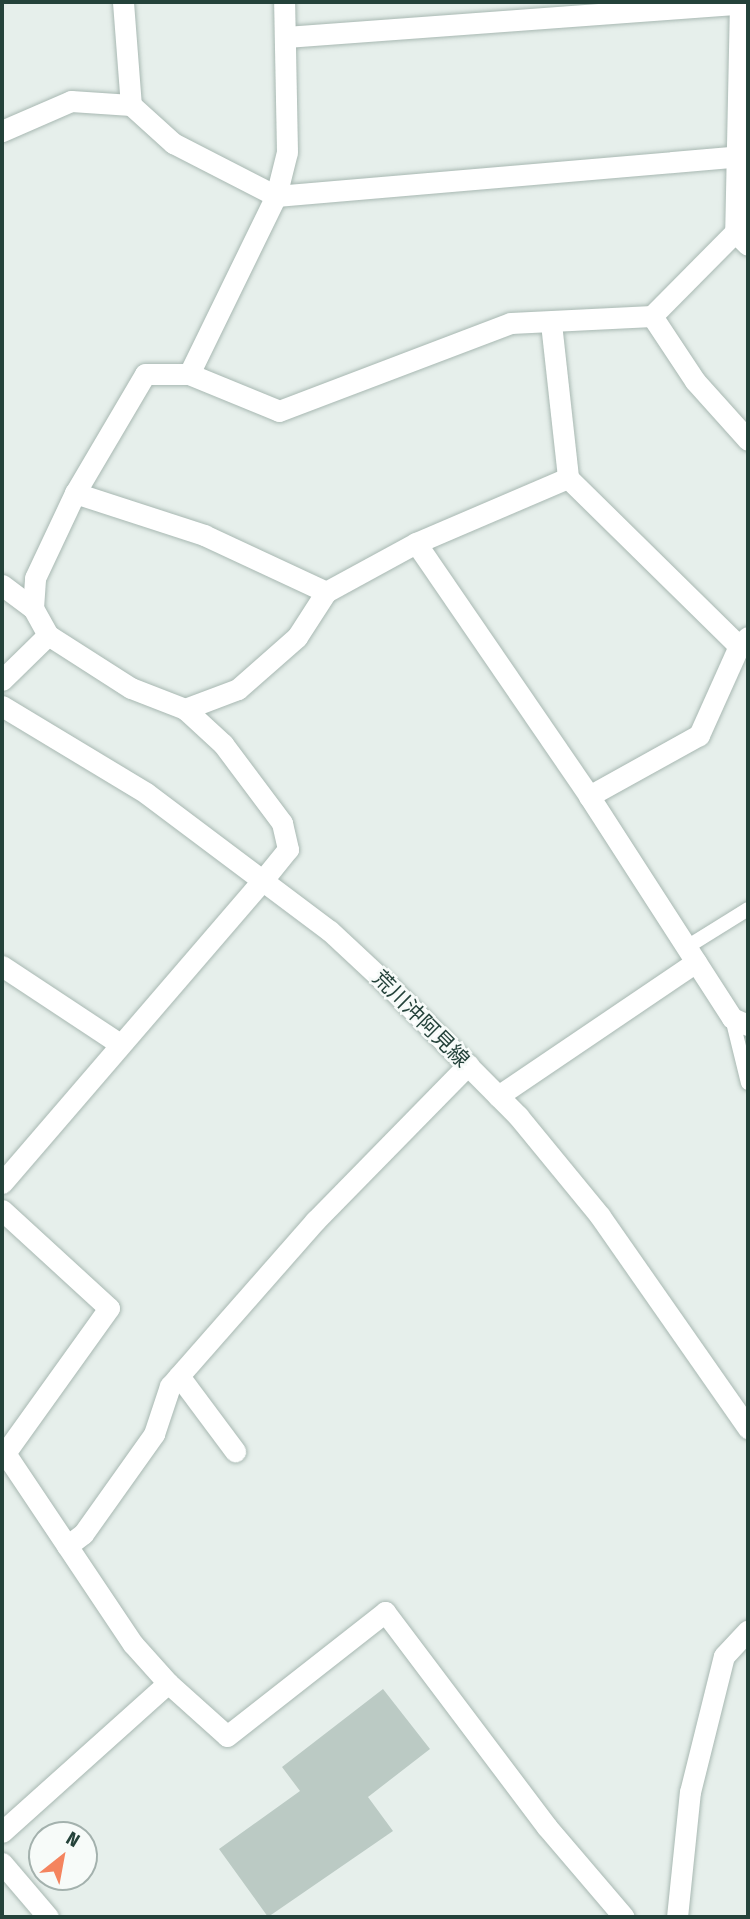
<!DOCTYPE html>
<meta charset="utf-8">
<style>
body{margin:0}
#map{position:relative;width:750px;height:1919px;overflow:hidden;background:#e6efeb;font-family:"Fira Sans Condensed","Noto Sans JP",sans-serif}
div>[style]{position:absolute}
.building>*{inset:0;background:#bbcac4}
.roads{filter:drop-shadow(0 0 2px #a8b8b2) drop-shadow(0 0 2px #a8b8b2)}
.lane>*{height:14px;margin:-7px;padding:0 7px;transform-origin:7px;border-radius:7px;background:#fff}
.street>*{height:21px;margin:-10.5px;padding:0 10.5px;transform-origin:10.5px;border-radius:10.5px;background:#fff}
.secondary>*{height:21px;margin:-10.5px;padding:0 10.5px;transform-origin:10.5px;border-radius:10.5px;background:#fff}
span{translate:-50% -50%;white-space:nowrap;text-align:center;line-height:1.15;-webkit-text-stroke:5px #f7fbf9;paint-order:stroke}
.street-label{font-size:21px;color:#24423a}
.frame{position:absolute;inset:0;border:4px solid #24423a;pointer-events:none}
.north{position:absolute;left:28px;top:1821px;width:70px;height:70px;box-sizing:border-box;background:#f7fbf9;border:2px solid #a3b1ad;border-radius:50%;rotate:31deg;font-size:19px;font-weight:700;line-height:28px;text-align:center;color:#24423a}
.north::after{content:'';display:block;margin:auto;width:24px;height:32px;background:#f4845f;clip-path:polygon(50% 0,100% 100%,50% 72%,0 100%)}
</style>
<div id="map">
<div class="building">
<i style="clip-path:polygon(383px 1689px,430px 1749px,368px 1797px,393px 1831px,268px 1917px,219px 1849px,300px 1791px,282px 1767px)"></i>
</div>
<div class="roads">
<div class="lane">
<i style="left:687px;top:947px;width:72px;rotate:-31.9deg"></i>
<i style="left:732px;top:1018px;width:67px;rotate:76.2deg"></i>
</div>
<div class="street">
<i style="left:123px;top:2px;width:103px;rotate:85.6deg"></i>
<i style="left:131px;top:105px;width:57px;rotate:42.1deg"></i>
<i style="left:173px;top:143px;width:116px;rotate:27.2deg"></i>
<i style="left:276px;top:196px;width:459px;rotate:-4.9deg"></i>
<i style="left:740px;top:2px;width:230px;rotate:91.2deg"></i>
<i style="left:735px;top:232px;width:18px;rotate:45deg"></i>
<i style="left:286px;top:37px;width:463px;rotate:-4.2deg"></i>
<i style="left:2px;top:131px;width:75px;rotate:-23.5deg"></i>
<i style="left:71px;top:101px;width:60px;rotate:3.8deg"></i>
<i style="left:652px;top:316px;width:78px;rotate:56.5deg"></i>
<i style="left:695px;top:381px;width:79px;rotate:48.1deg"></i>
<i style="left:551px;top:323px;width:156px;rotate:83.7deg"></i>
<i style="left:568px;top:478px;width:240px;rotate:44.5deg"></i>
<i style="left:189px;top:374px;width:198px;rotate:-64deg"></i>
<i style="left:276px;top:196px;width:45px;rotate:-76deg"></i>
<i style="left:287px;top:152px;width:150px;rotate:-91.1deg"></i>
<i style="left:75px;top:493px;width:136px;rotate:18deg"></i>
<i style="left:204px;top:535px;width:135px;rotate:25deg"></i>
<i style="left:326px;top:592px;width:54px;rotate:122.8deg"></i>
<i style="left:297px;top:637px;width:79px;rotate:138.6deg"></i>
<i style="left:238px;top:689px;width:57px;rotate:159.3deg"></i>
<i style="left:416px;top:543px;width:306px;rotate:55.6deg"></i>
<i style="left:2px;top:585px;width:39px;rotate:37deg"></i>
<i style="left:33px;top:608px;width:31px;rotate:61deg"></i>
<i style="left:48px;top:635px;width:98px;rotate:32.6deg"></i>
<i style="left:131px;top:688px;width:58px;rotate:21.3deg"></i>
<i style="left:185px;top:709px;width:52px;rotate:42.6deg"></i>
<i style="left:223px;top:744px;width:99px;rotate:53.2deg"></i>
<i style="left:282px;top:823px;width:27px;rotate:77deg"></i>
<i style="left:288px;top:849px;width:40px;rotate:129deg"></i>
<i style="left:326px;top:592px;width:102px;rotate:-28.6deg"></i>
<i style="left:416px;top:543px;width:165px;rotate:-23.2deg"></i>
<i style="left:33px;top:608px;width:30px;rotate:-86deg"></i>
<i style="left:35px;top:578px;width:94px;rotate:-64.8deg"></i>
<i style="left:75px;top:493px;width:138px;rotate:-59.5deg"></i>
<i style="left:145px;top:374px;width:44px"></i>
<i style="left:189px;top:374px;width:97px;rotate:22.3deg"></i>
<i style="left:279px;top:411px;width:248px;rotate:-20.8deg"></i>
<i style="left:511px;top:323px;width:141px;rotate:-2.8deg"></i>
<i style="left:652px;top:316px;width:118px;rotate:-45.3deg"></i>
<i style="left:748px;top:637px;width:13px;rotate:135deg"></i>
<i style="left:739px;top:646px;width:98px;rotate:114.2deg"></i>
<i style="left:699px;top:735px;width:126px;rotate:151deg"></i>
<i style="left:589px;top:796px;width:264px;rotate:57.2deg"></i>
<i style="left:732px;top:1018px;width:17px;rotate:24deg"></i>
<i style="left:2px;top:680px;width:64px;rotate:-44.4deg"></i>
<i style="left:2px;top:966px;width:141px;rotate:33.5deg"></i>
<i style="left:498px;top:1096px;width:239px;rotate:-34.1deg"></i>
<i style="left:2px;top:1210px;width:145px;rotate:42.5deg"></i>
<i style="left:109px;top:1308px;width:178px;rotate:125.6deg"></i>
<i style="left:5px;top:1453px;width:230px;rotate:56.2deg"></i>
<i style="left:133px;top:1644px;width:52px;rotate:48.1deg"></i>
<i style="left:168px;top:1683px;width:223px;rotate:138.1deg"></i>
<i style="left:179px;top:1376px;width:94px;rotate:53.3deg"></i>
<i style="left:67px;top:1546px;width:20px;rotate:-37deg"></i>
<i style="left:83px;top:1534px;width:123px;rotate:-54.6deg"></i>
<i style="left:154px;top:1434px;width:51px;rotate:-71.6deg"></i>
<i style="left:170px;top:1386px;width:220px;rotate:-48.7deg"></i>
<i style="left:315px;top:1221px;width:219px;rotate:-45.6deg"></i>
<i style="left:168px;top:1683px;width:79px;rotate:41.9deg"></i>
<i style="left:227px;top:1736px;width:201px;rotate:-38.1deg"></i>
<i style="left:385px;top:1612px;width:269px;rotate:53deg"></i>
<i style="left:547px;top:1827px;width:118px;rotate:49.5deg"></i>
<i style="left:2px;top:1863px;width:71px;rotate:49.6deg"></i>
<i style="left:677px;top:1917px;width:126px;rotate:-84.1deg"></i>
<i style="left:690px;top:1792px;width:140px;rotate:-76deg"></i>
<i style="left:724px;top:1656px;width:35px;rotate:-47deg"></i>
</div>
<div class="secondary">
<i style="left:2px;top:706px;width:168px;rotate:31.1deg"></i>
<i style="left:146px;top:793px;width:230px;rotate:36.9deg"></i>
<i style="left:330px;top:931px;width:82px;rotate:43deg"></i>
<i style="left:390px;top:987px;width:182px;rotate:45.2deg"></i>
<i style="left:518px;top:1116px;width:129px;rotate:50.6deg"></i>
<i style="left:600px;top:1216px;width:259px;rotate:55.1deg"></i>
<i style="left:2px;top:1183px;width:400px;rotate:-49.3deg"></i>
</div>
</div>
<div class="street-label">
<span style="left:421px;top:1019px;rotate:45deg">荒川沖阿見線</span>
</div>
<div class="frame"></div>
<div class="north">N</div>
</div>
